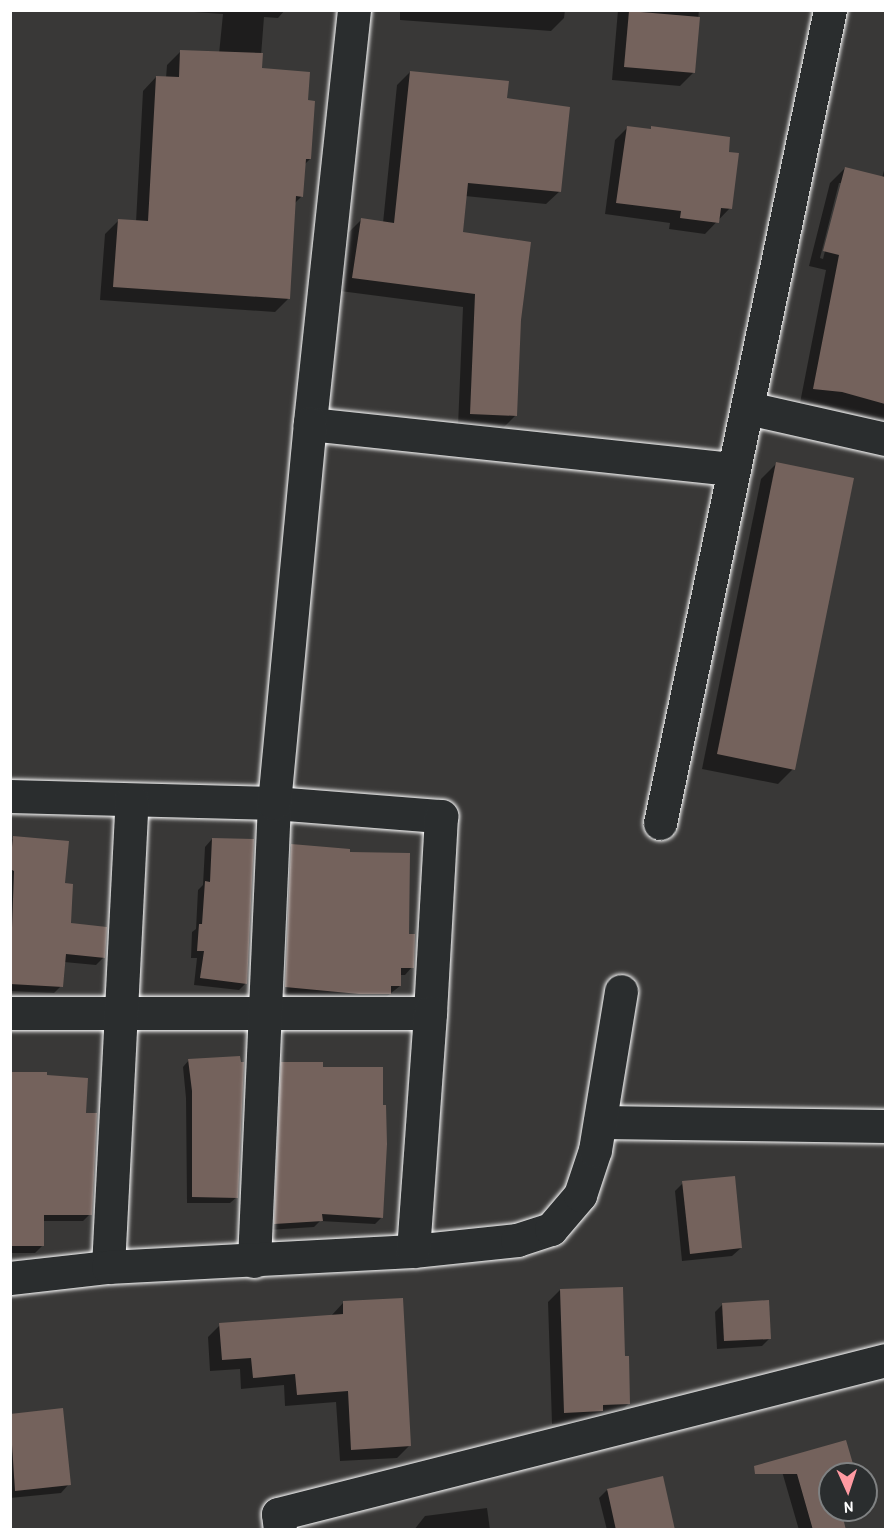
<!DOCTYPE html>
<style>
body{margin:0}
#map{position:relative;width:896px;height:1540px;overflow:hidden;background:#393837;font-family:"Patrick Hand",sans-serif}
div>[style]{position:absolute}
.shadow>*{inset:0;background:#0007}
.building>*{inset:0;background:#74625c}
.roads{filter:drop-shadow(0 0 2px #fff) drop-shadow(0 0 2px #fff)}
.minor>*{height:33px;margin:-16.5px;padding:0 16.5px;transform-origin:16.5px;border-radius:16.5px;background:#2a2d2e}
span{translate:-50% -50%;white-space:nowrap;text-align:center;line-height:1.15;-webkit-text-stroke:4.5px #2a2d2e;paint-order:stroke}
.frame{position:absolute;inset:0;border:12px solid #fff;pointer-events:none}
.north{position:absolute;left:818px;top:1462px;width:60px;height:60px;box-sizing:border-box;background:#2a2d2e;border:2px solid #7f8182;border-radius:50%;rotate:177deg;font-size:16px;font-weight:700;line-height:24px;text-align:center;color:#fff}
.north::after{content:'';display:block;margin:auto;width:21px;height:27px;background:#ff9aa2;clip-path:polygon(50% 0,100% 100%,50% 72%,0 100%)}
</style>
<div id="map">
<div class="shadow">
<i style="clip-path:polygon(165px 10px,285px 10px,278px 18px,264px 17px,260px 69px,306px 102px,310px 159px,304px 165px,302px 196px,294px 204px,288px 299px,275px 312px,100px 300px,105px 234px,118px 221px,136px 222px,143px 91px,156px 77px,166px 78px,167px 65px,180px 52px,219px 54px,223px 14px)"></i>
<i style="clip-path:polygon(400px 10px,565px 10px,564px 18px,551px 31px,400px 20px)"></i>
<i style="clip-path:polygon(618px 10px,699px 10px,693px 73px,680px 86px,612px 80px)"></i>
<i style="clip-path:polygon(410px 72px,505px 99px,560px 191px,546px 204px,465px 196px,461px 234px,519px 320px,516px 415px,503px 428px,458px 426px,463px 307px,340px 291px,348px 233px,361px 220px,383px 223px,397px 85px)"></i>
<i style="clip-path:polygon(627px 128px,649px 131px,652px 128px,730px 208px,705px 234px,669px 229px,670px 223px,605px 214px,615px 140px)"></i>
<i style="clip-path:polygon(evenodd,886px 163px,886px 423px,827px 406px,800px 403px,826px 270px,809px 266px,830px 183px,845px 168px,882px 178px,886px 163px,839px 183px,842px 183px,823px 259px,820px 258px,839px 183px)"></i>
<i style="clip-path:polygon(776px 464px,793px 769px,778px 784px,702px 769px,761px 479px)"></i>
<i style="clip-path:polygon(14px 838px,63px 885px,69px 925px,104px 957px,96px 965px,64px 962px,61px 986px,54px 993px,10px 991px,10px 841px)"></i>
<i style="clip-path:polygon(212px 839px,246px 983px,239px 990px,194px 985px,197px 958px,191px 958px,192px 932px,196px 929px,198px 890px,203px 885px,205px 847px)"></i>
<i style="clip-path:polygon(292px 845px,407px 936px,412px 967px,405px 975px,400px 975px,400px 986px,381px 1001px,278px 994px,284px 853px)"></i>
<i style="clip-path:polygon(189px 1060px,237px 1197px,230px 1203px,187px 1203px,186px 1098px,183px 1067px)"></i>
<i style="clip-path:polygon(282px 1064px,382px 1217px,375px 1224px,320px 1221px,314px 1227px,268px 1230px,275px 1071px)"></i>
<i style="clip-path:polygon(10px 1073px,46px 1076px,84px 1114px,90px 1214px,83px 1221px,43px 1221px,42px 1246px,35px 1253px,10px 1253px)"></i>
<i style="clip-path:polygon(683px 1183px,741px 1248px,732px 1256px,682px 1261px,675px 1191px)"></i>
<i style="clip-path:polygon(560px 1290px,629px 1403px,617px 1415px,596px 1416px,589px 1423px,552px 1424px,548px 1302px)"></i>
<i style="clip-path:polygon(343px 1303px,409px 1446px,397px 1458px,340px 1461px,336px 1402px,285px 1406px,284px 1385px,241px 1389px,240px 1369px,210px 1371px,208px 1337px,220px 1325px,331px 1316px)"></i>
<i style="clip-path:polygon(723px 1304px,770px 1338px,762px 1346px,717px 1349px,715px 1312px)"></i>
<i style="clip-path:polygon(10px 1415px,69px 1484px,61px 1493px,10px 1498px)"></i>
<i style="clip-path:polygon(845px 1442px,854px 1474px,830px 1474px,830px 1510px,844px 1530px,799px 1530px,781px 1468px)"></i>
<i style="clip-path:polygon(607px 1490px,673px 1530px,607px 1530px,599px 1498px)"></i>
<i style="clip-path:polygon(487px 1508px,490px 1530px,414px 1530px,425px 1516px)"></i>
</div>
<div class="building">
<i style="clip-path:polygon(629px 11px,700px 17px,695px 73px,624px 67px)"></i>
<i style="clip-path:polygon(180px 50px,263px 53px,262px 68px,310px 72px,308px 100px,315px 101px,311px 159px,306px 159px,303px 197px,296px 196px,290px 299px,113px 287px,118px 219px,148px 221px,156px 76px,179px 77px)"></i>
<i style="clip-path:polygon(410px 71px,509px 81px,507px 98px,570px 107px,561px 192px,468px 183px,463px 232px,531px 242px,521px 320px,517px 416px,470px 414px,475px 294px,352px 278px,361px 218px,394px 223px)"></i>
<i style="clip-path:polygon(627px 126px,651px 129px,651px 126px,730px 137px,729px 152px,739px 153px,732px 209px,721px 208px,719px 223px,680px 218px,681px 211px,616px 203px)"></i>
<i style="clip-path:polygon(845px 167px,885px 177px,885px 404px,842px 392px,813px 389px,839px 255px,823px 251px)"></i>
<i style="clip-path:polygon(776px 462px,854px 478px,795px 770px,717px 754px)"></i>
<i style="clip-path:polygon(13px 836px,69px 841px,65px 883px,73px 884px,71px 923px,107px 927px,105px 958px,66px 954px,63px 987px,10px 984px,14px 871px,10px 869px)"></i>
<i style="clip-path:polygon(212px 838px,254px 839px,247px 984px,200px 978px,204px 951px,197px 951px,199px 924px,202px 924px,205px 881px,210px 882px)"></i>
<i style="clip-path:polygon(291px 844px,350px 849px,350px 852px,410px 853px,409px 934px,415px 934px,414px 968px,401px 968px,401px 986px,391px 986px,391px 994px,359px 994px,285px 987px)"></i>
<i style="clip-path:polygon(240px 1056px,241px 1062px,244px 1062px,238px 1198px,192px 1197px,192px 1091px,188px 1059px)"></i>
<i style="clip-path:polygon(281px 1062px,323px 1062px,323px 1067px,383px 1067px,383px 1105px,386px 1105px,387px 1144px,383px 1218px,322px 1214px,323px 1221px,274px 1224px)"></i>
<i style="clip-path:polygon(10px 1072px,47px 1072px,47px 1075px,88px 1078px,86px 1113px,97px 1113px,92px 1215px,44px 1215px,44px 1246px,10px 1246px)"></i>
<i style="clip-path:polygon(735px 1176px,742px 1248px,690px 1254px,682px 1181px)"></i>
<i style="clip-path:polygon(623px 1287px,625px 1356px,629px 1356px,630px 1404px,603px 1405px,603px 1411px,564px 1413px,560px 1289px)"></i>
<i style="clip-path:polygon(403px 1298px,411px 1446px,351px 1450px,348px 1391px,297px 1395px,295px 1374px,253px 1378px,251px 1358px,222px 1360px,219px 1323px,343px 1314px,343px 1301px)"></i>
<i style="clip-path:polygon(769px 1300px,771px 1339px,724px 1341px,722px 1303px)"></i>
<i style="clip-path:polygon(63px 1408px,71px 1485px,15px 1491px,10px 1414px)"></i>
<i style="clip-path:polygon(846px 1440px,856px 1474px,830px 1474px,830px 1510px,841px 1510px,846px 1530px,813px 1530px,797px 1474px,755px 1474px,754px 1466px)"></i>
<i style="clip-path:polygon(663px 1476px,675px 1530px,616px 1530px,607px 1489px)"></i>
</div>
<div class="roads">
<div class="minor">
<i style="left:354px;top:10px;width:416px;rotate:96.1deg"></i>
<i style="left:310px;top:424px;width:426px;rotate:6.1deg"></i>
<i style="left:748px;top:408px;width:141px;rotate:12.7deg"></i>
<i style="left:10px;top:796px;width:264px;rotate:1.5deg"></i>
<i style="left:274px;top:803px;width:168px;rotate:4.5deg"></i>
<i style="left:441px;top:816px;width:197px;rotate:93.2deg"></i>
<i style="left:430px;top:1013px;width:420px;rotate:180deg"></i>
<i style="left:660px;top:823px;width:831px;rotate:-78.19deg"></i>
<i style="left:600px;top:1122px;width:286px;rotate:0.8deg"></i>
<i style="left:413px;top:1251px;width:105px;rotate:-6deg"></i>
<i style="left:517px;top:1240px;width:36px;rotate:-18deg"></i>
<i style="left:551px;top:1229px;width:45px;rotate:-49.5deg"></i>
<i style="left:580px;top:1195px;width:47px;rotate:-71.6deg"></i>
<i style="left:595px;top:1150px;width:161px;rotate:-80.7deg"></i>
<i style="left:254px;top:1261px;width:458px;rotate:-87.5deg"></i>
<i style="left:274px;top:803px;width:381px;rotate:-84.6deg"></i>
<i style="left:108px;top:1267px;width:467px;rotate:-87.1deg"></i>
<i style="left:10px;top:1278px;width:99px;rotate:-6.4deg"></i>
<i style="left:108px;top:1267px;width:305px;rotate:-3deg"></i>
<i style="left:413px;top:1251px;width:239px;rotate:-85.9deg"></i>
<i style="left:280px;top:1530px;width:16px;rotate:-97deg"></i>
<i style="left:278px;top:1514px;width:627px;rotate:-14.21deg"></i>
</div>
</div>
<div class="frame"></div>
<div class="north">N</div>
</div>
